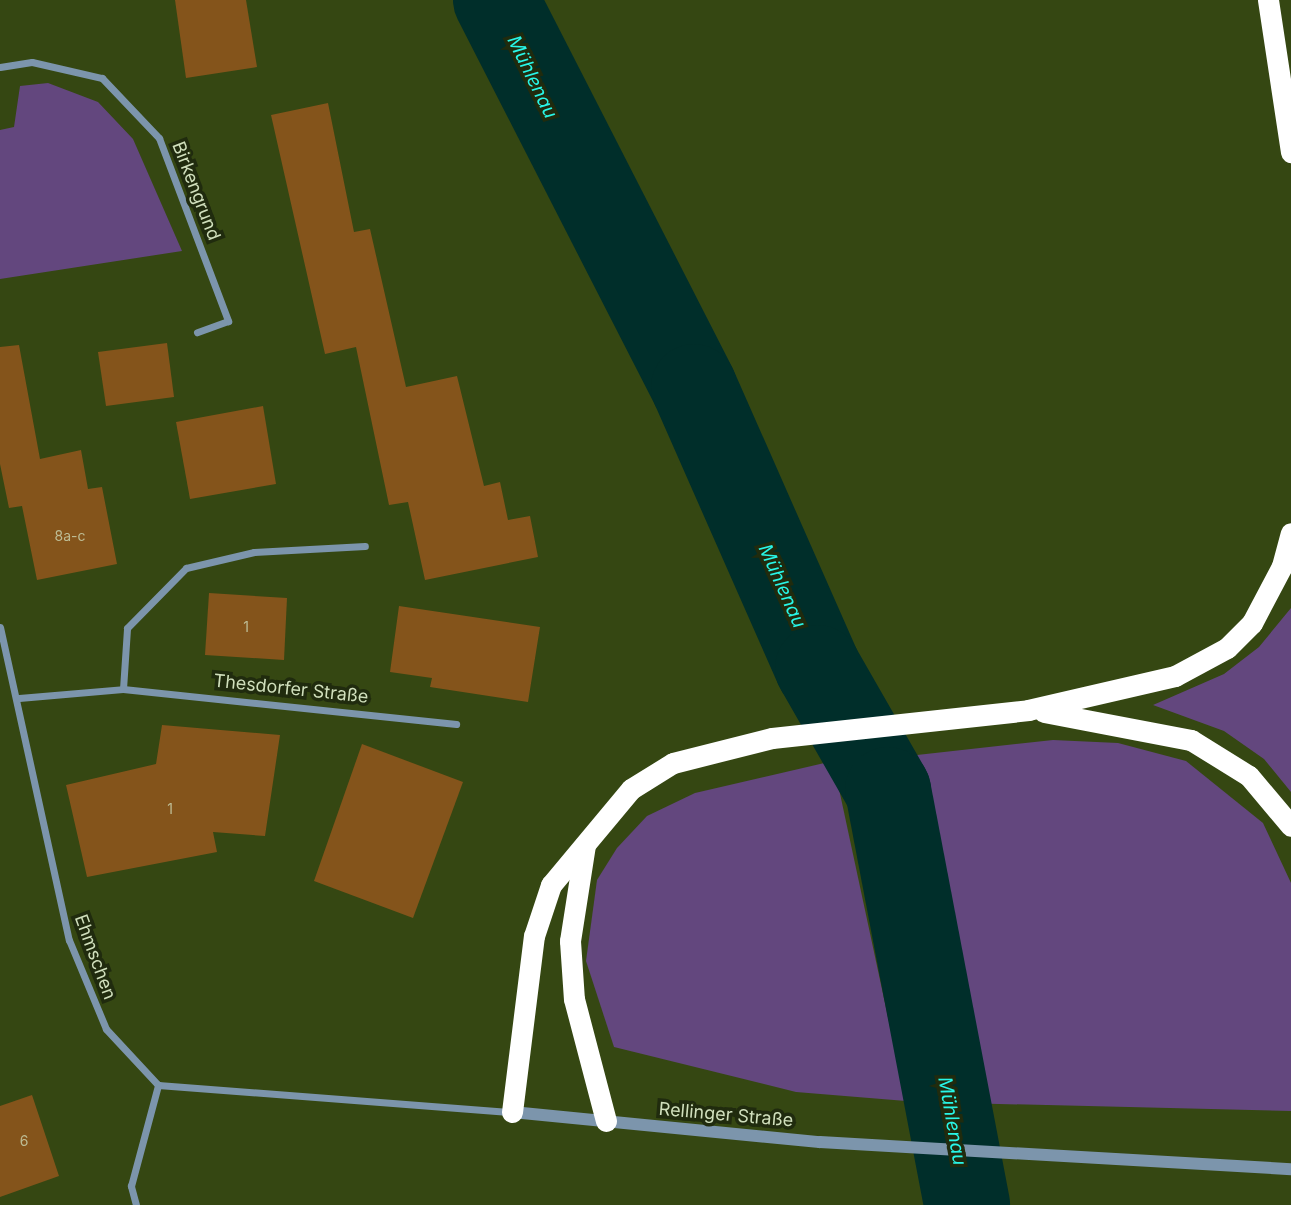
<!DOCTYPE html>
<meta charset="utf-8">
<style>
body{margin:0}
#map{position:relative;width:1291px;height:1205px;overflow:hidden;background:#354712;font-family:Inter,sans-serif}
div>[style]{position:absolute}
.green>*{inset:0;background:#63477e}
.river>*{height:86px;margin:-43px;padding:0 43px;transform-origin:43px;border-radius:43px;background:#002e2a}
.building>*{inset:0;background:#84541b}
.minor>*{height:7px;margin:-3.5px;padding:0 3.5px;transform-origin:3.5px;border-radius:3.5px;background:#7c95ac}
.tertiary>*{height:12px;margin:-6px;padding:0 6px;transform-origin:6px;border-radius:6px;background:#7c95ac}
.motorway>*{height:21px;margin:-10.5px;padding:0 10.5px;transform-origin:10.5px;border-radius:10.5px;background:#fff}
span{translate:-50% -50%;white-space:nowrap;text-align:center;line-height:1.15;-webkit-text-stroke:7px #202b0e;paint-order:stroke}
.number-label{font-size:14px;color:#bdbc94}
.number-label span{-webkit-text-stroke-width:0}
.street-label{font-size:18px;color:#d0dfbc}
.water-label{font-size:19px;color:#28f6e7;font-style:italic}
</style>
<div id="map">
<div class="green">
<i style="clip-path:polygon(48px 83px,98px 102px,133px 139px,182px 251px,0 279px,0 130px,14px 127px,20px 86px)"></i>
<i style="clip-path:polygon(1291px 608px,1291px 792px,1264px 759px,1224px 731px,1153px 705px,1224px 674px,1259px 647px)"></i>
<i style="clip-path:polygon(1053px 740px,1118px 743px,1186px 761px,1263px 823px,1291px 883px,1291px 1111px,960px 1103px,908px 756px)"></i>
<i style="clip-path:polygon(833px 761px,906px 1101px,796px 1092px,614px 1047px,586px 961px,597px 880px,617px 848px,647px 816px,695px 793px)"></i>
</div>
<div class="river">
<i style="left:496px;top:0;width:435px;rotate:62.9deg"></i>
<i style="left:694px;top:387px;width:307px;rotate:66.2deg"></i>
<i style="left:818px;top:668px;width:141px;rotate:60.2deg"></i>
<i style="left:888px;top:790px;width:422px;rotate:79.2deg"></i>
</div>
<div class="building">
<i style="clip-path:polygon(175px 0,246px 0,257px 67px,186px 78px)"></i>
<i style="clip-path:polygon(328px 103px,354px 232px,370px 229px,406px 387px,457px 376px,484px 486px,500px 482px,508px 520px,530px 516px,538px 557px,425px 580px,408px 502px,389px 505px,356px 347px,325px 354px,271px 115px)"></i>
<i style="clip-path:polygon(167px 343px,174px 397px,106px 406px,98px 352px)"></i>
<i style="clip-path:polygon(19px 345px,40px 459px,81px 450px,88px 489px,102px 487px,117px 564px,37px 580px,22px 506px,9px 508px,0 464px,0 347px)"></i>
<i style="clip-path:polygon(263px 406px,276px 484px,190px 499px,176px 422px)"></i>
<i style="clip-path:polygon(209px 593px,287px 598px,284px 660px,205px 655px)"></i>
<i style="clip-path:polygon(399px 606px,540px 627px,528px 702px,430px 687px,432px 678px,390px 672px)"></i>
<i style="clip-path:polygon(162px 725px,280px 735px,265px 836px,213px 832px,217px 852px,87px 877px,66px 785px,156px 764px)"></i>
<i style="clip-path:polygon(362px 744px,463px 782px,413px 918px,314px 881px)"></i>
<i style="clip-path:polygon(32px 1095px,59px 1176px,0 1197px,0 1106px)"></i>
</div>
<div class="minor">
<i style="left:0;top:67px;width:32px;rotate:-9deg"></i>
<i style="left:32px;top:62px;width:72px;rotate:12.9deg"></i>
<i style="left:102px;top:78px;width:83px;rotate:46.5deg"></i>
<i style="left:159px;top:138px;width:196px;rotate:69.3deg"></i>
<i style="left:228px;top:321px;width:33px;rotate:160deg"></i>
<i style="left:0;top:627px;width:321px;rotate:77.6deg"></i>
<i style="left:69px;top:940px;width:96px;rotate:67.4deg"></i>
<i style="left:106px;top:1029px;width:76px;rotate:47.1deg"></i>
<i style="left:123px;top:689px;width:61px;rotate:-86.2deg"></i>
<i style="left:127px;top:628px;width:84px;rotate:-45.5deg"></i>
<i style="left:186px;top:568px;width:70px;rotate:-13.2deg"></i>
<i style="left:254px;top:552px;width:111px;rotate:-3.1deg"></i>
<i style="left:19px;top:698px;width:104px;rotate:-4.9deg"></i>
<i style="left:123px;top:689px;width:335px;rotate:6deg"></i>
<i style="left:158px;top:1085px;width:352px;rotate:4.4deg"></i>
<i style="left:136px;top:1205px;width:20px;rotate:-105deg"></i>
<i style="left:131px;top:1186px;width:105px;rotate:-75deg"></i>
</div>
<div class="tertiary">
<i style="left:512px;top:1112px;width:309px;rotate:5.6deg"></i>
<i style="left:820px;top:1142px;width:472px;rotate:3.3deg"></i>
</div>
<div class="motorway">
<i style="left:1268px;top:0;width:154px;rotate:81.4deg"></i>
<i style="left:1044px;top:712px;width:150px;rotate:10.8deg"></i>
<i style="left:1191px;top:740px;width:68px;rotate:31.8deg"></i>
<i style="left:1249px;top:776px;width:65px;rotate:50deg"></i>
<i style="left:585px;top:845px;width:97px;rotate:98.9deg"></i>
<i style="left:570px;top:941px;width:58px;rotate:86.1deg"></i>
<i style="left:574px;top:999px;width:126px;rotate:75.3deg"></i>
<i style="left:512px;top:1112px;width:177px;rotate:-82.9deg"></i>
<i style="left:534px;top:936px;width:54px;rotate:-71.6deg"></i>
<i style="left:551px;top:885px;width:125px;rotate:-50.2deg"></i>
<i style="left:631px;top:789px;width:49px;rotate:-31.8deg"></i>
<i style="left:673px;top:763px;width:102px;rotate:-14.2deg"></i>
<i style="left:772px;top:738px;width:258px;rotate:-6.2deg"></i>
<i style="left:1028px;top:710px;width:151px;rotate:-13deg"></i>
<i style="left:1175px;top:676px;width:59px;rotate:-28.3deg"></i>
<i style="left:1227px;top:648px;width:35px;rotate:-45deg"></i>
<i style="left:1252px;top:623px;width:64px;rotate:-62.2deg"></i>
<i style="left:1282px;top:566px;width:34px;rotate:-75deg"></i>
</div>
<div class="number-label">
<span style="left:70px;top:536px">8a-c</span>
<span style="left:246px;top:627px">1</span>
<span style="left:170px;top:809px">1</span>
<span style="left:24px;top:1141px">6</span>
</div>
<div class="street-label">
<span style="left:196px;top:191px;rotate:69deg">Birkengrund</span>
<span style="left:291px;top:689px;rotate:6deg">Thesdorfer Straße</span>
<span style="left:95px;top:957px;rotate:70deg">Ehmschen</span>
<span style="left:726px;top:1115px;rotate:5deg">Rellinger Straße</span>
</div>
<div class="water-label">
<span style="left:532px;top:77px;rotate:64deg">Mühlenau</span>
<span style="left:782px;top:586px;rotate:66deg">Mühlenau</span>
<span style="left:952px;top:1121px;rotate:80deg">Mühlenau</span>
</div>
</div>
